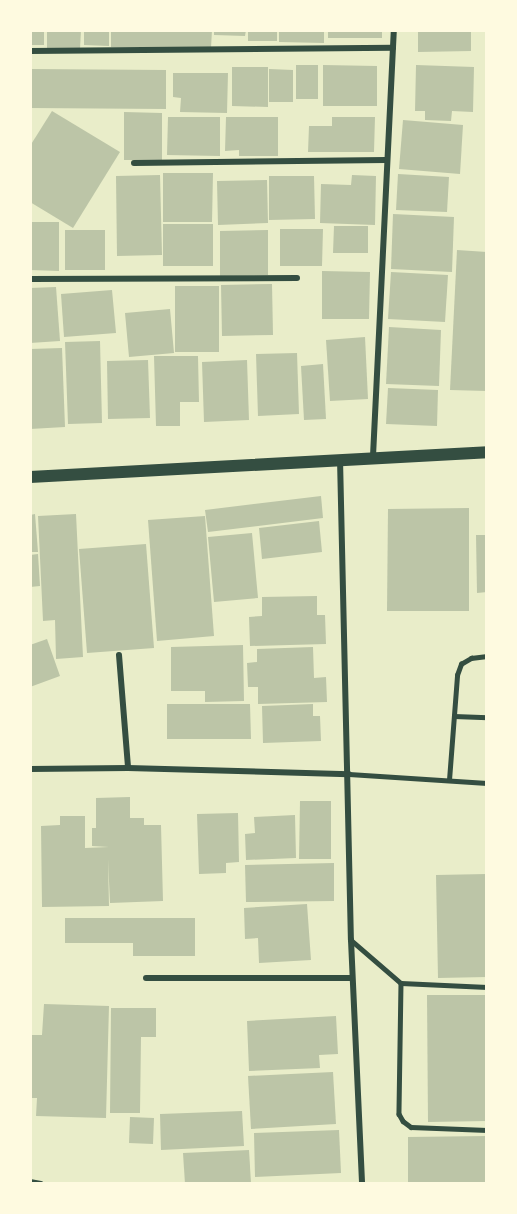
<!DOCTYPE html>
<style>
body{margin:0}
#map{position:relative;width:517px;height:1214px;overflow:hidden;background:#e9edc9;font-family:Quicksand,sans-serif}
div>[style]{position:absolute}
.building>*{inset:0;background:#bcc5a7}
.service>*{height:4.5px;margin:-2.25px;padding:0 2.25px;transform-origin:2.25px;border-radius:2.25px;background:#344e41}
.minor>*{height:6px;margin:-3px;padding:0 3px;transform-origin:3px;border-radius:3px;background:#344e41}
.secondary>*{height:12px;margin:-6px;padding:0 6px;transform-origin:6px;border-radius:6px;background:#344e41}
span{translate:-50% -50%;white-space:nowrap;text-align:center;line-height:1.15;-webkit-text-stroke:4.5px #fefae0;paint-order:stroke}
.frame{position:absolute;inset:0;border:32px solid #fefae0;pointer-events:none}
</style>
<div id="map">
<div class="building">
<i style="clip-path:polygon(30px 30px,44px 30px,44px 45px,30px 45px)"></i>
<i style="clip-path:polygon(47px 30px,81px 30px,80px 49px,47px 49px)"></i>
<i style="clip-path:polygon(84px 30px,109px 30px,109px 46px,84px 45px)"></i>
<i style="clip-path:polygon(111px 30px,163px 30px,163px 37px,163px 30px,212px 30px,211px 48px,111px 47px)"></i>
<i style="clip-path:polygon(214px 30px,246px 30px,245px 36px,214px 35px)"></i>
<i style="clip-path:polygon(248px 30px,277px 30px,277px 41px,248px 41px)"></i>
<i style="clip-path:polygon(279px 30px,324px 30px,324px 43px,279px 42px)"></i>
<i style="clip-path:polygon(328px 30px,382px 30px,382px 38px,328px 38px)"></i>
<i style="clip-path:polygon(418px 30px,471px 30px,471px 51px,418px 52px)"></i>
<i style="clip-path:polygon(296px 65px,318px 65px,318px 99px,296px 99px)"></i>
<i style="clip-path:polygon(323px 65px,377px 66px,377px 106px,323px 106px)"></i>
<i style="clip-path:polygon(416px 65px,474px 67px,473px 112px,452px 111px,451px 121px,425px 120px,425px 111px,415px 111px)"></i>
<i style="clip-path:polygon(232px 67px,268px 67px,268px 107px,232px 106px)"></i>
<i style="clip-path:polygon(30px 69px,166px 70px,166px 109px,30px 108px)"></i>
<i style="clip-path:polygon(269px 69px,293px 70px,293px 102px,269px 102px)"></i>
<i style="clip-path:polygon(173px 73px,228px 73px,227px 113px,180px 112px,181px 98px,173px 97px)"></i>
<i style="clip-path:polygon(52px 111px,120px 152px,73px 228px,30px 202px,30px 146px)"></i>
<i style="clip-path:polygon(124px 112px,162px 113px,162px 160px,124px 160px)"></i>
<i style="clip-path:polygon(168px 117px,220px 117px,220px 156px,167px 155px)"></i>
<i style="clip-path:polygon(226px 117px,278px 117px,278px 156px,239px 156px,239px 150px,225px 151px)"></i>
<i style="clip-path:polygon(332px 117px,375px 117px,374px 152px,308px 152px,309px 126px,332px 126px)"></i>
<i style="clip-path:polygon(403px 120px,463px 125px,460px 174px,399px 169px)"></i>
<i style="clip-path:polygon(163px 173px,213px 173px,212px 222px,163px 222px)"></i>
<i style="clip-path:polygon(398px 174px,449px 177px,447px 212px,396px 210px)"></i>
<i style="clip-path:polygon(160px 175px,162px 255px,117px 256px,116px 176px)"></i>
<i style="clip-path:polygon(352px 175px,376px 176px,375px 225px,320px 223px,321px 184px,351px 185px)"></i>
<i style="clip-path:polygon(269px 176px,314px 176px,315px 219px,269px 220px)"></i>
<i style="clip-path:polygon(267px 180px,268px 223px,218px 225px,217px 181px)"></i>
<i style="clip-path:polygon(393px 214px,454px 217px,452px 272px,391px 269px)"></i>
<i style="clip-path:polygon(30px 222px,59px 222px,59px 271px,30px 270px)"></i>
<i style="clip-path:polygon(163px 224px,213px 224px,213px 266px,163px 266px)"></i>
<i style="clip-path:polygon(334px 226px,368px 226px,368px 253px,333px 253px)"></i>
<i style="clip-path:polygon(280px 229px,323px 229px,322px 266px,280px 266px)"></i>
<i style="clip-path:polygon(65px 230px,105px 230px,105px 270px,65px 270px)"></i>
<i style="clip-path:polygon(268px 230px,268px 275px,220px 276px,220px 231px)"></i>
<i style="clip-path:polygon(457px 250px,487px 252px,487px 391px,450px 390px)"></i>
<i style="clip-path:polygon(322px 271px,370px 272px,369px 319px,322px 319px)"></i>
<i style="clip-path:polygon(391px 272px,448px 275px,445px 322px,388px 319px)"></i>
<i style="clip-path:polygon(272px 284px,273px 335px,222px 336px,221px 285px)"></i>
<i style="clip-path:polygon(175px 286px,219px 286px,219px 352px,175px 352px)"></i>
<i style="clip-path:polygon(56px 287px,60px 341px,30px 343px,30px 288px)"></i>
<i style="clip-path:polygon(112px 290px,116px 333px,64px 337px,61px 294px)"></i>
<i style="clip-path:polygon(170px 309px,174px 353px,129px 357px,125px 313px)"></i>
<i style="clip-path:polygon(389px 327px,441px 330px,439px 386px,386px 384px)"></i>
<i style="clip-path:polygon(365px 337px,368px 399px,330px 401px,326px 340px)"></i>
<i style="clip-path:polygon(100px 341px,102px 423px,68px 424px,65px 342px)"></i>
<i style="clip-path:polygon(62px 348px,65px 427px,30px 429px,30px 349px)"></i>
<i style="clip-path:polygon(297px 353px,299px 414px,258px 416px,256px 354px)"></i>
<i style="clip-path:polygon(154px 356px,198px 356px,199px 402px,180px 402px,180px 426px,156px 426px)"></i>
<i style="clip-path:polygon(148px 360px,150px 418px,108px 419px,107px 361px)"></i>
<i style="clip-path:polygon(247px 360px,249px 420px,204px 422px,202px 362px)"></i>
<i style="clip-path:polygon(323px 364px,326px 419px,304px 420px,301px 366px)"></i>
<i style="clip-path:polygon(388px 388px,438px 390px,437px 426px,386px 424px)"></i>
<i style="clip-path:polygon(321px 496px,323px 518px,208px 532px,205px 510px)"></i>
<i style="clip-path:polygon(469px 508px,469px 611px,387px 611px,388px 509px)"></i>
<i style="clip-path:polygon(35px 514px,38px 552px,30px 552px,30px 515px)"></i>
<i style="clip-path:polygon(76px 514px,83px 657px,56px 659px,55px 620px,43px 621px,38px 516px)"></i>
<i style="clip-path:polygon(205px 516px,214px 636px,157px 641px,148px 520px)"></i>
<i style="clip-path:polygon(319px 521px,322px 552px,262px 559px,259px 528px)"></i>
<i style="clip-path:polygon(252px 533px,258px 598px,214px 602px,208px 537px)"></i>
<i style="clip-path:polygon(476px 535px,487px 535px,487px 592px,477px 593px)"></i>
<i style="clip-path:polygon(146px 544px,154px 648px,87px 653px,79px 549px)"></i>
<i style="clip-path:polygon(38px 554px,40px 586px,30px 587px,30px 555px)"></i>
<i style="clip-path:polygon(317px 596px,317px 615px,325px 615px,326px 644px,250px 646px,249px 617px,262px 616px,262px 597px)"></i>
<i style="clip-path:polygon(47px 639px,60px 676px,30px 687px,30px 645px)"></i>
<i style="clip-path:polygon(243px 645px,244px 701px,205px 702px,205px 691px,171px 691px,171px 647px)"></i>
<i style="clip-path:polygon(313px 647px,314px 678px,326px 677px,327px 702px,258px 704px,258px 687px,248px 687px,247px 663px,257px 662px,257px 649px)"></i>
<i style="clip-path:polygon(167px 704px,250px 704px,251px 739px,167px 739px)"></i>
<i style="clip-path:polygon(313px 704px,313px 716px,320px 716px,321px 741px,263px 743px,262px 706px)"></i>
<i style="clip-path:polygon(130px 797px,130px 818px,144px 818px,144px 825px,161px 825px,163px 901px,110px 903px,108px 859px,109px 906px,42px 907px,41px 826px,60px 825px,60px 816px,85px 816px,85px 848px,109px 847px,92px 846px,92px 828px,96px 828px,96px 798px)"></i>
<i style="clip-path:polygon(300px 801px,331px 801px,331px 859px,299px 859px)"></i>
<i style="clip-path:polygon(238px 813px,239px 862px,226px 863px,226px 873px,199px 874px,197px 814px)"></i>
<i style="clip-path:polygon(295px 815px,296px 858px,246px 860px,245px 834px,255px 833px,254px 817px)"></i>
<i style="clip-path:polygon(334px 863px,334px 901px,246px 902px,245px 865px)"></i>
<i style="clip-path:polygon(487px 874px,487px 977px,438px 978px,436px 875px)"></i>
<i style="clip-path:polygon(307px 904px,311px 960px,259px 963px,258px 938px,245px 939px,244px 908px)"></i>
<i style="clip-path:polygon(65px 918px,195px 918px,195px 956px,133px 956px,133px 943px,65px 943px)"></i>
<i style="clip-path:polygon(427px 995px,487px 995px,487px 1121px,428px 1122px)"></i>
<i style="clip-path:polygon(44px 1004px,109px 1006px,106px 1118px,36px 1116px,37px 1098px,30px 1098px,30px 1035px,42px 1035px)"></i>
<i style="clip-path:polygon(111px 1008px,156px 1008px,156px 1037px,141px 1037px,140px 1113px,110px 1113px)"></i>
<i style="clip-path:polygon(336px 1016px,338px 1054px,319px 1055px,320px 1068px,249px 1071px,247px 1021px)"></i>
<i style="clip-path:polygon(333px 1072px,336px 1124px,251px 1129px,248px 1076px)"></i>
<i style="clip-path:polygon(242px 1111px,244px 1146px,161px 1150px,160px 1114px)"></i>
<i style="clip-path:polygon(130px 1117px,154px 1118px,153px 1144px,129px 1143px)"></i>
<i style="clip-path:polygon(339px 1130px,341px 1173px,255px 1177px,254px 1133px)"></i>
<i style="clip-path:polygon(487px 1136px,487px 1184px,408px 1184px,408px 1137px)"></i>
<i style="clip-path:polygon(249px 1150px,251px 1183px,185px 1184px,183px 1153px)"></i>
</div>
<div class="service">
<i style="left:454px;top:716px;width:33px;rotate:2deg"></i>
<i style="left:349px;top:774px;width:138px;rotate:3.7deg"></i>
<i style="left:449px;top:780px;width:105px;rotate:-85.6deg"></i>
<i style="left:457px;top:675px;width:12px;rotate:-70deg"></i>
<i style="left:461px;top:664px;width:12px;rotate:-31deg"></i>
<i style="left:471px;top:658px;width:16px;rotate:-7deg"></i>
<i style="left:351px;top:940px;width:66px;rotate:40.7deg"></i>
<i style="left:401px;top:983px;width:86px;rotate:2.7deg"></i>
<i style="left:401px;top:983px;width:131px;rotate:90.9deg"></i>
<i style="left:399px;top:1114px;width:8px;rotate:60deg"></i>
<i style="left:403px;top:1121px;width:10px;rotate:37deg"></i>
<i style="left:411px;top:1127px;width:76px;rotate:2.3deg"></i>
</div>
<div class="minor">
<i style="left:30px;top:51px;width:363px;rotate:-0.5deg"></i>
<i style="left:134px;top:163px;width:252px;rotate:-0.7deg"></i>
<i style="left:30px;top:279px;width:267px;rotate:-0.2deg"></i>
<i style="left:373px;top:456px;width:427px;rotate:-87.2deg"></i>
<i style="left:340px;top:459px;width:481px;rotate:88.7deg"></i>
<i style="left:351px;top:940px;width:244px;rotate:87.4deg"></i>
<i style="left:119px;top:655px;width:113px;rotate:85.4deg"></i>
<i style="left:30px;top:769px;width:98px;rotate:-0.6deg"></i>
<i style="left:128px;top:768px;width:221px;rotate:1.6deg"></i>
<i style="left:146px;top:978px;width:206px"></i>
<i style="left:30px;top:1182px;width:11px;rotate:10deg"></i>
</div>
<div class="secondary">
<i style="left:30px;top:477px;width:458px;rotate:-3.1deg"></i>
</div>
<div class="frame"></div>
</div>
